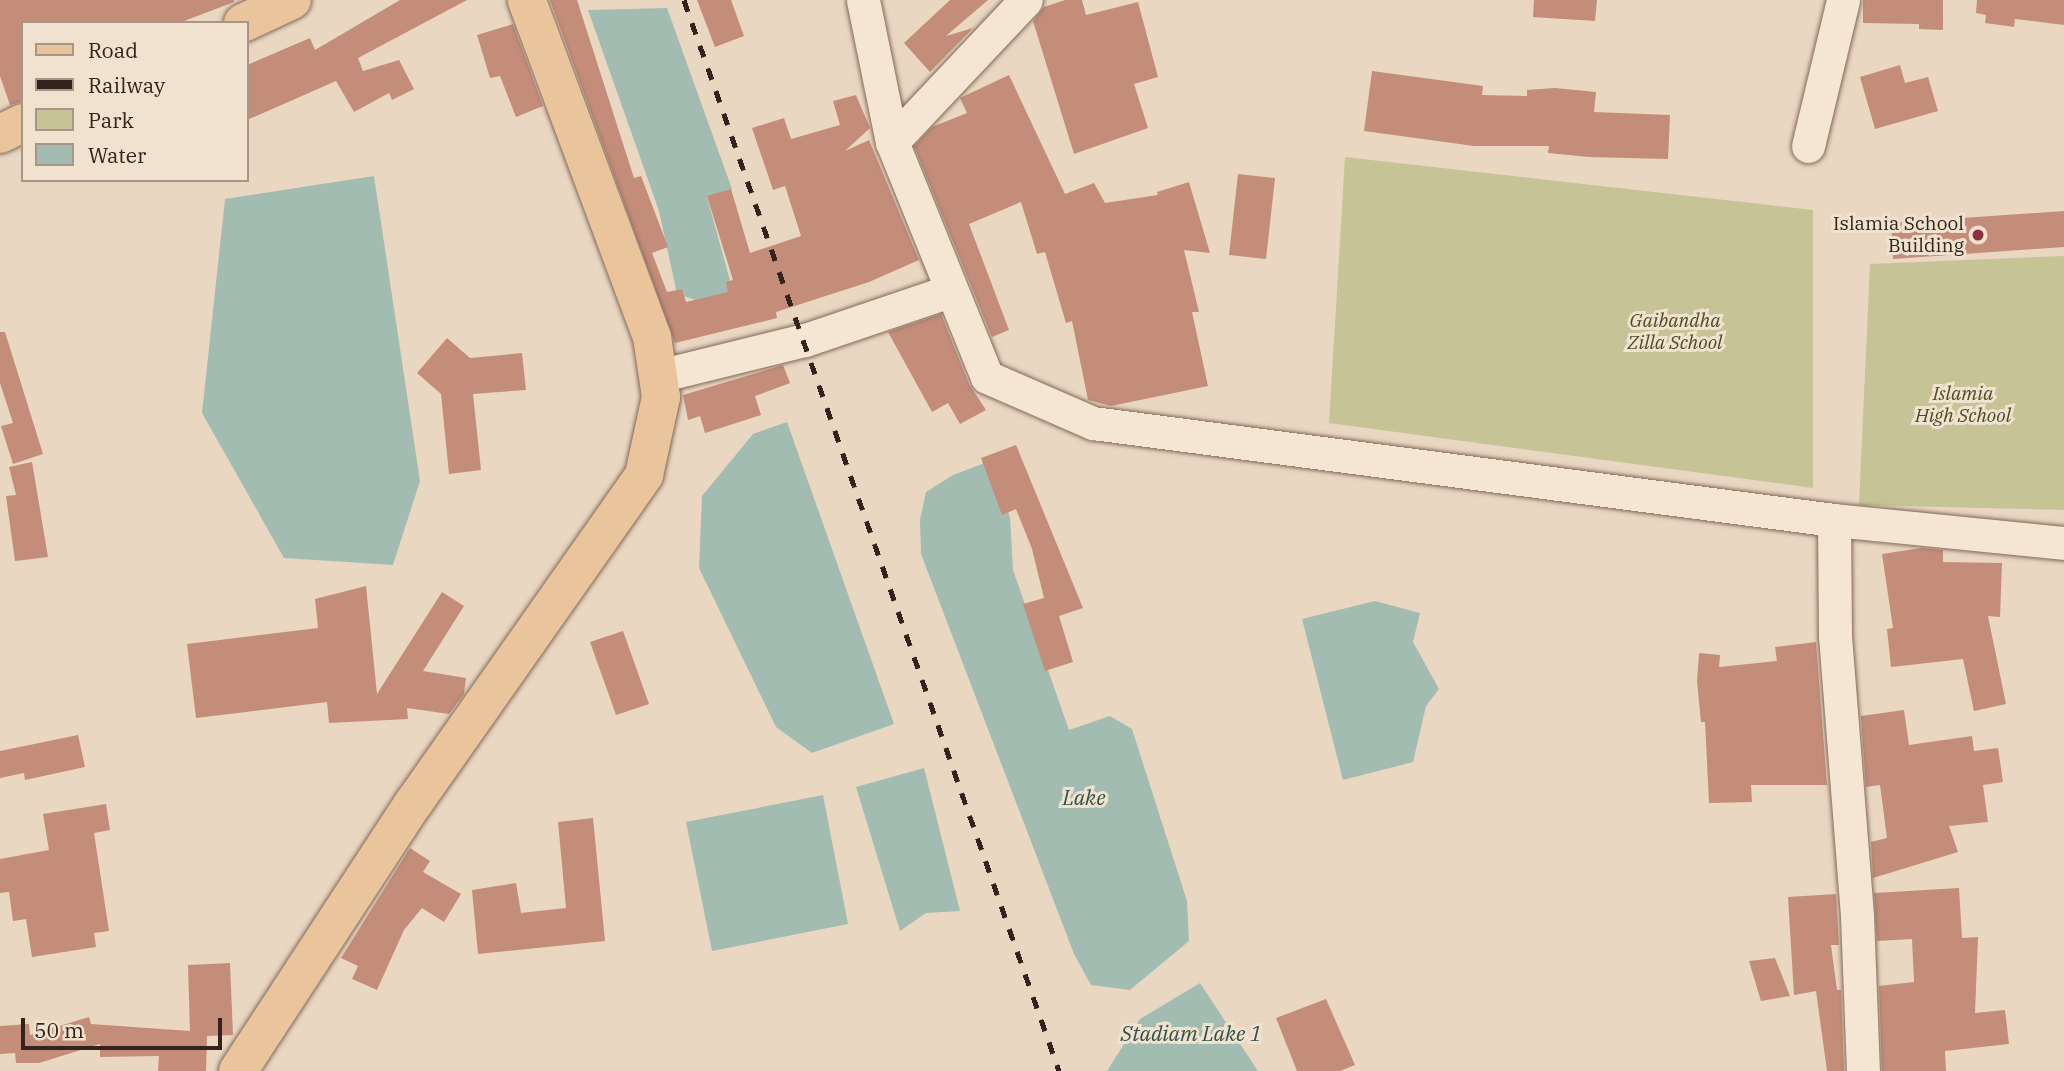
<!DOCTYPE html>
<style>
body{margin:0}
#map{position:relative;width:2064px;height:1071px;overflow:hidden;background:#e9d7c1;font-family:"IBM Plex Serif",serif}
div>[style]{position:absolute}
.green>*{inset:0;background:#c6c497}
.water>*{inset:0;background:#a3bcb1}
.building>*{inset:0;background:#c48d7a}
.roads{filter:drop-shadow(0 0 2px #81695b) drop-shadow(0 0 2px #81695b)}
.minor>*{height:33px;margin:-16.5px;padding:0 16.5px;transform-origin:16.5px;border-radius:16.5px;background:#f5e6d3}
.major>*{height:38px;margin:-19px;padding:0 19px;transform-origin:19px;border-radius:19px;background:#eac59c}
.rail>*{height:5px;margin-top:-2.5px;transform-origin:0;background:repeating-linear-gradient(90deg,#32241d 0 12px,transparent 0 24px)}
.dots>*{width:19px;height:19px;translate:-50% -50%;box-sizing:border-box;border:4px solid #f1e2d0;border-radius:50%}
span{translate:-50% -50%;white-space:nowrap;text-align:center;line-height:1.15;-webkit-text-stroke:6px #f1e2d0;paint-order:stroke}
.poi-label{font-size:19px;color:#32241d}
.right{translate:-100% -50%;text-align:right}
.park-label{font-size:19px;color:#494d26;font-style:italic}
.water-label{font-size:21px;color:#2e5149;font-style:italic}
.legend{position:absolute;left:21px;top:21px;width:228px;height:161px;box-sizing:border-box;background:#f1e2d0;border:2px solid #a59688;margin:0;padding:9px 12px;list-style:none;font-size:21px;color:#32241d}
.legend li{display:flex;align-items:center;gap:14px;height:35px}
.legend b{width:35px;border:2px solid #a59688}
.scale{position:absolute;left:21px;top:1018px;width:201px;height:32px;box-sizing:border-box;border:4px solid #32241d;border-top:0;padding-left:9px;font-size:21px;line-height:24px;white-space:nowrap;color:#32241d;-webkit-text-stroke:5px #f1e2d0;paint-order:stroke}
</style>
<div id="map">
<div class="green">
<i style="clip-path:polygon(1345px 157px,1813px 210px,1813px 488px,1329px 423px)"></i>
<i style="clip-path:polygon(2064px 256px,2064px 510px,1859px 505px,1870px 264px)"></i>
</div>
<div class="water">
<i style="clip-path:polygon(667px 8px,732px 189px,707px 197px,734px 295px,705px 303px,677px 294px,659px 211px,588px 10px)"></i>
<i style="clip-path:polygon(374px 176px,420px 481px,393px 565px,284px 558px,202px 413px,225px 199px)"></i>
<i style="clip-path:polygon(787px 422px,894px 724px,812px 753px,776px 727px,699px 568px,702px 496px,753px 434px)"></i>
<i style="clip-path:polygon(990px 461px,1010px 517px,1013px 570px,1069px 730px,1110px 716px,1132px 729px,1187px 901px,1189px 941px,1130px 990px,1091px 985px,1074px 954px,921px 554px,920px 520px,926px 492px,953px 475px)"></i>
<i style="clip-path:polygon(1375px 601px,1420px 613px,1413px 642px,1439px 689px,1426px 706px,1413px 762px,1343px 780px,1302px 619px)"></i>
<i style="clip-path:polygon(924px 768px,960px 911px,926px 913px,900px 931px,856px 787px)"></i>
<i style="clip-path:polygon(823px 795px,848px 924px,712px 951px,686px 822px)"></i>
<i style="clip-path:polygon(1200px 983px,1258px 1071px,1107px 1071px,1140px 1019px)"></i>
</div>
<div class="building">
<i style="clip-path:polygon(0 0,234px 0,234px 2px,179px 23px,23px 23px,23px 101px,10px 105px,0 76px)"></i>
<i style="clip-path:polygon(400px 0,467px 0,358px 58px,363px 71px,399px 60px,414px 89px,392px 100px,389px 93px,354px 112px,336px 81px,247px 120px,247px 65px,310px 38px,315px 50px)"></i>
<i style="clip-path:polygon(550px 0,577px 0,634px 178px,641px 176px,668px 247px,652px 253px,667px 292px,682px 289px,686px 302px,728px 292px,726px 282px,733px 280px,707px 196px,731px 189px,750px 253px,801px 236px,785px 186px,773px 190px,752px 128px,784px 118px,791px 139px,840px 125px,833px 101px,856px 95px,870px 128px,845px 151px,869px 140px,919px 260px,869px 282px,776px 312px,777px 318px,675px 343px)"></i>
<i style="clip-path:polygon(697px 0,731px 0,744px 36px,715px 47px)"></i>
<i style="clip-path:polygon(950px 0,988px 0,946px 36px,973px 28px,930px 72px,904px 43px)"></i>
<i style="clip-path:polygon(1065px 0,1082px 0,1086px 15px,1138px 2px,1158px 77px,1134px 84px,1148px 128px,1074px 154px,1033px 21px,1044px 7px)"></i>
<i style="clip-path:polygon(1534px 0,1597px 0,1595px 21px,1533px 17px)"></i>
<i style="clip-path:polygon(1863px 0,1943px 0,1943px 30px,1919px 29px,1919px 24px,1863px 23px)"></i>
<i style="clip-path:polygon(1977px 0,2064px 0,2064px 25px,2015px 19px,2014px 27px,1985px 23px,1986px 15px,1976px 13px)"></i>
<i style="clip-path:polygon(513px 24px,543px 106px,516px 117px,500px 76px,490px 78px,477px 35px)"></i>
<i style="clip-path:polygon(1900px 65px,1905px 83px,1928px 77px,1938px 111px,1875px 129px,1860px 77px)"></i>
<i style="clip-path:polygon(1372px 71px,1483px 86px,1482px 95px,1527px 96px,1527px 90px,1555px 88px,1596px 92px,1594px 112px,1670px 115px,1668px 159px,1589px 157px,1548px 153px,1549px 146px,1474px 146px,1364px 131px)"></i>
<i style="clip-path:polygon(1009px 75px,1065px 194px,1094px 183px,1105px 203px,1158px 195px,1157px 192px,1189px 182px,1210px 253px,1184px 250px,1199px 312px,1192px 312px,1208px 386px,1111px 406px,1088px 400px,1072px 321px,1066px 323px,1045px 252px,1037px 254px,1021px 202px,969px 224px,1009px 330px,992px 337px,914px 146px,932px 127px,967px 113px,960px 98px)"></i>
<i style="clip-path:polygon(1238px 174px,1275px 178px,1266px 259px,1229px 255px)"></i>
<i style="clip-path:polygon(2064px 211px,2064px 247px,1893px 259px,1891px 223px)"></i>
<i style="clip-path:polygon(941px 314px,969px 384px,986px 410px,960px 424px,948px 403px,932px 412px,888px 332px)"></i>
<i style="clip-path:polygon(0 332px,5px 332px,43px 454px,13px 464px,1px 426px,13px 423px,0 383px)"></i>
<i style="clip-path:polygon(447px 338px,470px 358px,522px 353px,526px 390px,473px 394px,481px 470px,449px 474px,441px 394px,417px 373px)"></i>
<i style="clip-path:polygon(783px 365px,790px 383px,755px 396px,761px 415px,705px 433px,700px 416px,688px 420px,683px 395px)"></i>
<i style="clip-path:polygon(1016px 445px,1083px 608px,1059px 616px,1073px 662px,1045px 671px,1023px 604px,1044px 598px,1032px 549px,1016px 509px,1002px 515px,981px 458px)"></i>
<i style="clip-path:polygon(32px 462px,48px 557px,15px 561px,6px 496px,16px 495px,9px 467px)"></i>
<i style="clip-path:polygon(1921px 548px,1943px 550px,1943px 562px,2002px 563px,2000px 617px,1988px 616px,2006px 704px,1974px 711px,1963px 659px,1891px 667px,1887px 629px,1893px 628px,1882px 554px)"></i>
<i style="clip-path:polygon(366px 586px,377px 694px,442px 592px,464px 606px,423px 671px,466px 678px,464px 694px,449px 714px,407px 708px,408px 719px,329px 723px,327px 702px,196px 718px,187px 644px,318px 628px,315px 599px)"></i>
<i style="clip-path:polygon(623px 631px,649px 704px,616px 715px,590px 642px)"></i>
<i style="clip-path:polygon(1816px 642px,1827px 785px,1751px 785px,1752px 802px,1709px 803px,1705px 722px,1701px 722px,1697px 681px,1699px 653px,1720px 655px,1719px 667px,1777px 661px,1775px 647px)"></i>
<i style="clip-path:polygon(1904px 710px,1909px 745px,1972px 736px,1974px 751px,1998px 748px,2003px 782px,1983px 785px,1988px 822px,1949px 826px,1958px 852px,1873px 878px,1871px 842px,1887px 838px,1880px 785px,1866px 787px,1861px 716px)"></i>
<i style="clip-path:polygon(78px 735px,85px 767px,25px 780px,24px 773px,0 778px,0 751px)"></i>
<i style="clip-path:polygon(106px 804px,110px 830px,94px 833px,109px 931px,94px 933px,96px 947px,32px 957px,26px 919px,13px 921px,9px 892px,0 893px,0 859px,49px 850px,43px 814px)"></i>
<i style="clip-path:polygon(593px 818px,605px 941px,478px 954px,472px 890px,516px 883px,521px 913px,566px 908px,558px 822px)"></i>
<i style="clip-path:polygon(410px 848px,430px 861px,423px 872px,461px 894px,444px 922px,422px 908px,404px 930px,377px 990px,352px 979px,358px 966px,341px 958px)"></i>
<i style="clip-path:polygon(1959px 888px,1962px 938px,1978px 937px,1975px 1013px,2005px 1010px,2009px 1044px,1945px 1051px,1946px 1071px,1882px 1071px,1879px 986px,1914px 982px,1912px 939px,1877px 941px,1874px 893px)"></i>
<i style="clip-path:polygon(1836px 894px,1839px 945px,1831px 945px,1837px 990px,1841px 990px,1844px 1071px,1827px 1071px,1816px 991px,1794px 995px,1788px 897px)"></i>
<i style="clip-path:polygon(1775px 958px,1790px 996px,1761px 1001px,1749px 961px)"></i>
<i style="clip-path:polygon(230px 963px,233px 1035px,207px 1036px,206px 1071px,158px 1071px,159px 1056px,100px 1057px,100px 1044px,39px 1063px,16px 1063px,15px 1053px,0 1054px,0 1026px,29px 1024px,30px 1035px,89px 1017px,91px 1024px,190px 1031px,188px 965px)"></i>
<i style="clip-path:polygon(1326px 999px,1355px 1065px,1340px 1071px,1297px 1071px,1276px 1018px)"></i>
</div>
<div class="roads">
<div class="minor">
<i style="left:863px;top:0;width:145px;rotate:78.5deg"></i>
<i style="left:892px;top:142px;width:253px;rotate:68deg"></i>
<i style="left:987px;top:377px;width:116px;rotate:23.5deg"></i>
<i style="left:1093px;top:423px;width:747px;rotate:7.46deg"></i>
<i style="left:1834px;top:520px;width:231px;rotate:5.7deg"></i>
<i style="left:892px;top:142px;width:195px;rotate:-46.7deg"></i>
<i style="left:1808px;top:146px;width:150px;rotate:-76.5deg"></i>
<i style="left:658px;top:376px;width:151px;rotate:-13.8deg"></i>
<i style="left:805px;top:340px;width:153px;rotate:-18.7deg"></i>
<i style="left:1834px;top:520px;width:116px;rotate:89.5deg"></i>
<i style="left:1835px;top:636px;width:281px;rotate:85.5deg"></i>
<i style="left:1857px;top:916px;width:155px;rotate:87.8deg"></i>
</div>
<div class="major">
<i style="left:243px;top:23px;width:54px;rotate:-25.1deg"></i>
<i style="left:0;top:134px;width:25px;rotate:-26deg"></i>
<i style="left:238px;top:1071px;width:319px;rotate:-56.8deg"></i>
<i style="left:413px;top:804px;width:402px;rotate:-54.9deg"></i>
<i style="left:644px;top:475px;width:80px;rotate:-77.7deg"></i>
<i style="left:661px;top:397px;width:61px;rotate:-98.5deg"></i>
<i style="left:652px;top:337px;width:359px;rotate:-110.4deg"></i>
</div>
</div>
<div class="rail">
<i style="left:684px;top:0;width:1135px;rotate:70.7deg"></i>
</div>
<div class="dots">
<i style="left:1978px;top:235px;background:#8a303f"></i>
</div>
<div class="poi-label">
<span class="right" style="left:1964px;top:235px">Islamia School<br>Building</span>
</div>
<div class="park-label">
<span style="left:1675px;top:332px">Gaibandha<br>Zilla School</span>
<span style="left:1963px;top:405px">Islamia<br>High School</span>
</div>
<div class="water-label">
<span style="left:1084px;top:797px">Lake</span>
<span style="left:1191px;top:1033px">Stadiam Lake 1</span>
</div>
<ul class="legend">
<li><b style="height:9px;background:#eac59c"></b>Road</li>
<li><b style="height:9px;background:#32241d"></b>Railway</li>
<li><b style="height:19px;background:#c6c497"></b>Park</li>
<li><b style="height:19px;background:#a3bcb1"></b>Water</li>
</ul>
<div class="scale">50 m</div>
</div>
